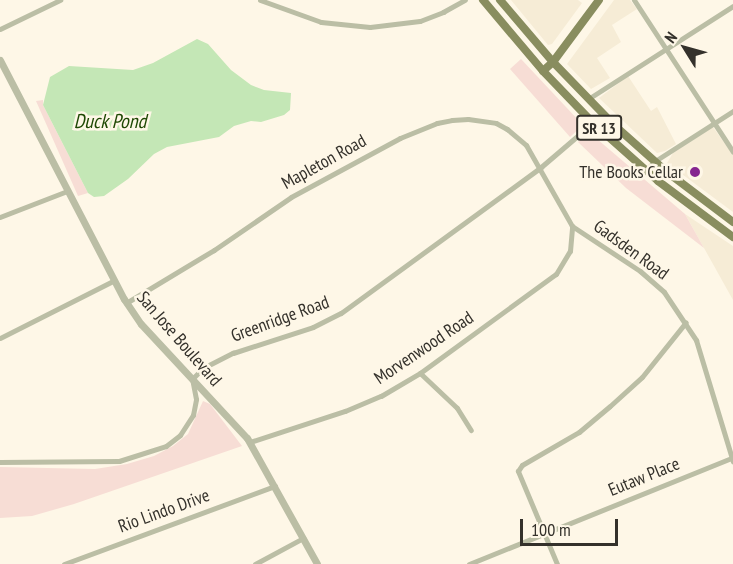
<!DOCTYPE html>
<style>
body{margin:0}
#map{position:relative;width:733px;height:564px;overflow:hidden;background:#fef7e7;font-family:"PT Sans Narrow",sans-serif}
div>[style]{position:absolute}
.built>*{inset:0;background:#f6ecd6}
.green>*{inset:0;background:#f7ddd5}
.water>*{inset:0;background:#c4e7b6}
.minor>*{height:5px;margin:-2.5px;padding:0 2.5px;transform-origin:2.5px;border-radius:2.5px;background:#bbbea5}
.tertiary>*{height:7px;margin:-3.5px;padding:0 3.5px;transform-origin:3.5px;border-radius:3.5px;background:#bbbea5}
.primary>*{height:8px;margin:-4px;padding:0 4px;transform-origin:4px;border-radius:4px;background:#898d5f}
.dots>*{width:16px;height:16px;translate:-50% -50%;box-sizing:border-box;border:3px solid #fef7e7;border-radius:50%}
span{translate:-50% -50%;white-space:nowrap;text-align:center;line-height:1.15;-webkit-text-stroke:5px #fef7e7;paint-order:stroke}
.shield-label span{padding:2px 4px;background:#fef7e7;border:2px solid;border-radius:4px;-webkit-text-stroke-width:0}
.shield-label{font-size:16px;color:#34312b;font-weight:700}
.street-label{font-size:18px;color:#34312b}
.poi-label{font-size:18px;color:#34312b}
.right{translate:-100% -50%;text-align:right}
.water-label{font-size:20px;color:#1e4803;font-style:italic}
.north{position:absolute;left:655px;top:18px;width:60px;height:60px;-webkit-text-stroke:4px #fef7e7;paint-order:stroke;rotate:307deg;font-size:16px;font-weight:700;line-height:24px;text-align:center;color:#34312b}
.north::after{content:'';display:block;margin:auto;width:21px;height:27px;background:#34312b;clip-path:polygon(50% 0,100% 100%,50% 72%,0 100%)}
.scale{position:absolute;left:520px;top:519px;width:98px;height:27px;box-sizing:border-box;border:3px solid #34312b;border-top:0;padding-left:8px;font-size:18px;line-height:21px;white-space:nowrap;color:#34312b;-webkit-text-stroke:4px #fef7e7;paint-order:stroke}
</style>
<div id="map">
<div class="built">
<i style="clip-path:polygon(511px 0,578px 0,582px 3px,552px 44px,548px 45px)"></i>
<i style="clip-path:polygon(614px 0,630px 0,637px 9px,612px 25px,621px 42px,597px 58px,610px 78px,591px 89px,567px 64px)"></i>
<i style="clip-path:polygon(628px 76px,651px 111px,657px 107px,676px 144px,665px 151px,657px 153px,599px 98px)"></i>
<i style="clip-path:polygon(713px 127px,733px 155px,733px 212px,667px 163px,673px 153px)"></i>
<i style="clip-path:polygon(685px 214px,733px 246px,733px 300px,704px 248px)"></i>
</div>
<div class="green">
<i style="clip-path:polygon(521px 59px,581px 123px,581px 127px,570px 137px,510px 69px)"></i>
<i style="clip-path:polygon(43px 100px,43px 105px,88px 193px,78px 196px,36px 101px)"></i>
<i style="clip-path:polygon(590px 133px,685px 214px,704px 248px,626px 188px,578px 142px)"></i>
<i style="clip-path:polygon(203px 401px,210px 404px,242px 446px,74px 504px,32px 516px,0 518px,0 467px,95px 469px,127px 464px,154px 456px,173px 446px,188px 434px)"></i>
</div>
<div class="water">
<i style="clip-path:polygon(197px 39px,208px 44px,231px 70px,251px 85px,264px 90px,291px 93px,290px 110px,284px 115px,261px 122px,251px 121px,234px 126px,219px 137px,167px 147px,154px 154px,128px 179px,104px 196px,94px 197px,88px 193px,43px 105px,50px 77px,69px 66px,133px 70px,153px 63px)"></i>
</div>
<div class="minor">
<i style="left:260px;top:0;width:65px;rotate:19.8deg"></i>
<i style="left:321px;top:22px;width:49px;rotate:5.8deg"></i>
<i style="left:370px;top:27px;width:50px;rotate:-6.8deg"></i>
<i style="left:420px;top:21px;width:25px;rotate:-21deg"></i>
<i style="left:443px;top:12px;width:25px;rotate:-29deg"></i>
<i style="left:634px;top:0;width:181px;rotate:56.9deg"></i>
<i style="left:0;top:29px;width:67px;rotate:-25.8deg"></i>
<i style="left:588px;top:99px;width:172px;rotate:-32.7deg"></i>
<i style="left:646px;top:170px;width:13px;rotate:-45deg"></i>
<i style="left:655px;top:161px;width:93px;rotate:-32.7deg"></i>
<i style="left:0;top:217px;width:72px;rotate:-21.2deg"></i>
<i style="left:126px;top:303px;width:103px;rotate:-31.1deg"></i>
<i style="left:214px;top:250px;width:93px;rotate:-34.5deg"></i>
<i style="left:291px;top:197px;width:124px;rotate:-28.4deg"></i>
<i style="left:400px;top:138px;width:40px;rotate:-22deg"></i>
<i style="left:437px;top:123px;width:15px;rotate:-11deg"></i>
<i style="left:452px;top:120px;width:16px;rotate:-4deg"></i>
<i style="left:468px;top:119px;width:28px;rotate:8deg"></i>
<i style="left:496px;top:123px;width:13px;rotate:29deg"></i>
<i style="left:507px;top:129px;width:25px;rotate:40deg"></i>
<i style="left:526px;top:145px;width:93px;rotate:60.4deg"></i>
<i style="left:572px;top:226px;width:82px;rotate:33.5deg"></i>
<i style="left:640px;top:271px;width:32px;rotate:41deg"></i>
<i style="left:664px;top:292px;width:58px;rotate:56.3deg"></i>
<i style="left:696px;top:340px;width:127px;rotate:73.1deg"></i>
<i style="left:0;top:338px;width:127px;rotate:-26.8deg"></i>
<i style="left:420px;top:373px;width:51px;rotate:43.4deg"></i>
<i style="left:457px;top:408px;width:26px;rotate:58deg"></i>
<i style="left:250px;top:442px;width:100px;rotate:-18.1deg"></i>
<i style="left:345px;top:411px;width:39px;rotate:-23deg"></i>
<i style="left:381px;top:396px;width:45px;rotate:-30.5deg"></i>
<i style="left:420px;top:373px;width:168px;rotate:-36.1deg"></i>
<i style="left:556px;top:274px;width:27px;rotate:-59deg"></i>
<i style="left:570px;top:251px;width:25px;rotate:-85deg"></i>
<i style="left:0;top:462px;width:119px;rotate:-0.5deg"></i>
<i style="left:119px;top:461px;width:49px;rotate:-17.7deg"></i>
<i style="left:166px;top:446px;width:18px;rotate:-38deg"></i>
<i style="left:180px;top:435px;width:24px;rotate:-57deg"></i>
<i style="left:193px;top:415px;width:16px;rotate:-79deg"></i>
<i style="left:196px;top:399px;width:20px;rotate:-101deg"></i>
<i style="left:192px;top:379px;width:16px;rotate:-45deg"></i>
<i style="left:203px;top:368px;width:34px;rotate:-27deg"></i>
<i style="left:233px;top:353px;width:84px;rotate:-18deg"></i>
<i style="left:313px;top:327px;width:31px;rotate:-27deg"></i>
<i style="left:341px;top:313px;width:248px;rotate:-36.1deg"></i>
<i style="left:541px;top:167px;width:82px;rotate:-40.5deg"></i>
<i style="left:64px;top:564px;width:225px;rotate:-20.3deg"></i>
<i style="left:255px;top:564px;width:55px;rotate:-28.4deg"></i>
<i style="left:469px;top:564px;width:283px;rotate:-22deg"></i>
<i style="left:557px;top:564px;width:101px;rotate:-112.8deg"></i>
<i style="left:518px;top:471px;width:7px;rotate:-56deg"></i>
<i style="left:522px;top:465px;width:66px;rotate:-30.1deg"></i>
<i style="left:579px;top:432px;width:40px;rotate:-40deg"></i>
<i style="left:610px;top:406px;width:43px;rotate:-42.2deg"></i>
<i style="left:642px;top:377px;width:70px;rotate:-51.3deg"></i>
</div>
<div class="tertiary">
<i style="left:0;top:60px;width:269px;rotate:62.6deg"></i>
<i style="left:124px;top:299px;width:30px;rotate:56deg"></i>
<i style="left:141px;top:324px;width:156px;rotate:47.1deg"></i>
<i style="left:247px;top:438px;width:144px;rotate:60.9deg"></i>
</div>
<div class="primary">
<i style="left:483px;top:0;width:93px;rotate:49.8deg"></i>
<i style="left:543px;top:71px;width:72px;rotate:46.1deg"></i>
<i style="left:593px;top:123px;width:87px;rotate:41.7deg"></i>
<i style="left:658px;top:181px;width:94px;rotate:36.7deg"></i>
<i style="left:500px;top:0;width:82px;rotate:49.5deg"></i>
<i style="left:553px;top:62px;width:88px;rotate:45.9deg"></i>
<i style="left:614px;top:125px;width:71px;rotate:41.6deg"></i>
<i style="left:667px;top:172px;width:83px;rotate:37.1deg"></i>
<i style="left:543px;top:71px;width:13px;rotate:-42deg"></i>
<i style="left:553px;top:62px;width:77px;rotate:-53.4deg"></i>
</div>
<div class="dots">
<i style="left:695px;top:172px;background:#862690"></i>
</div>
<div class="shield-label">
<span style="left:599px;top:128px">SR 13</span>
</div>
<div class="street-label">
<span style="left:324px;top:162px;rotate:-29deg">Mapleton Road</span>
<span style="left:631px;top:250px;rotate:36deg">Gadsden Road</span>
<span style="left:280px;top:319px;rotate:-20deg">Greenridge Road</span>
<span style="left:179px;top:339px;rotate:49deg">San Jose Boulevard</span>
<span style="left:424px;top:348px;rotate:-34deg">Morvenwood Road</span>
<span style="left:644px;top:477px;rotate:-22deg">Eutaw Place</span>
<span style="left:164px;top:511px;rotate:-20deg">Rio Lindo Drive</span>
</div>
<div class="poi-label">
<span class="right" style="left:683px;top:172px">The Books Cellar</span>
</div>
<div class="water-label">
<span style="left:110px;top:121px">Duck Pond</span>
</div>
<div class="north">N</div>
<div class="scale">100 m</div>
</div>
